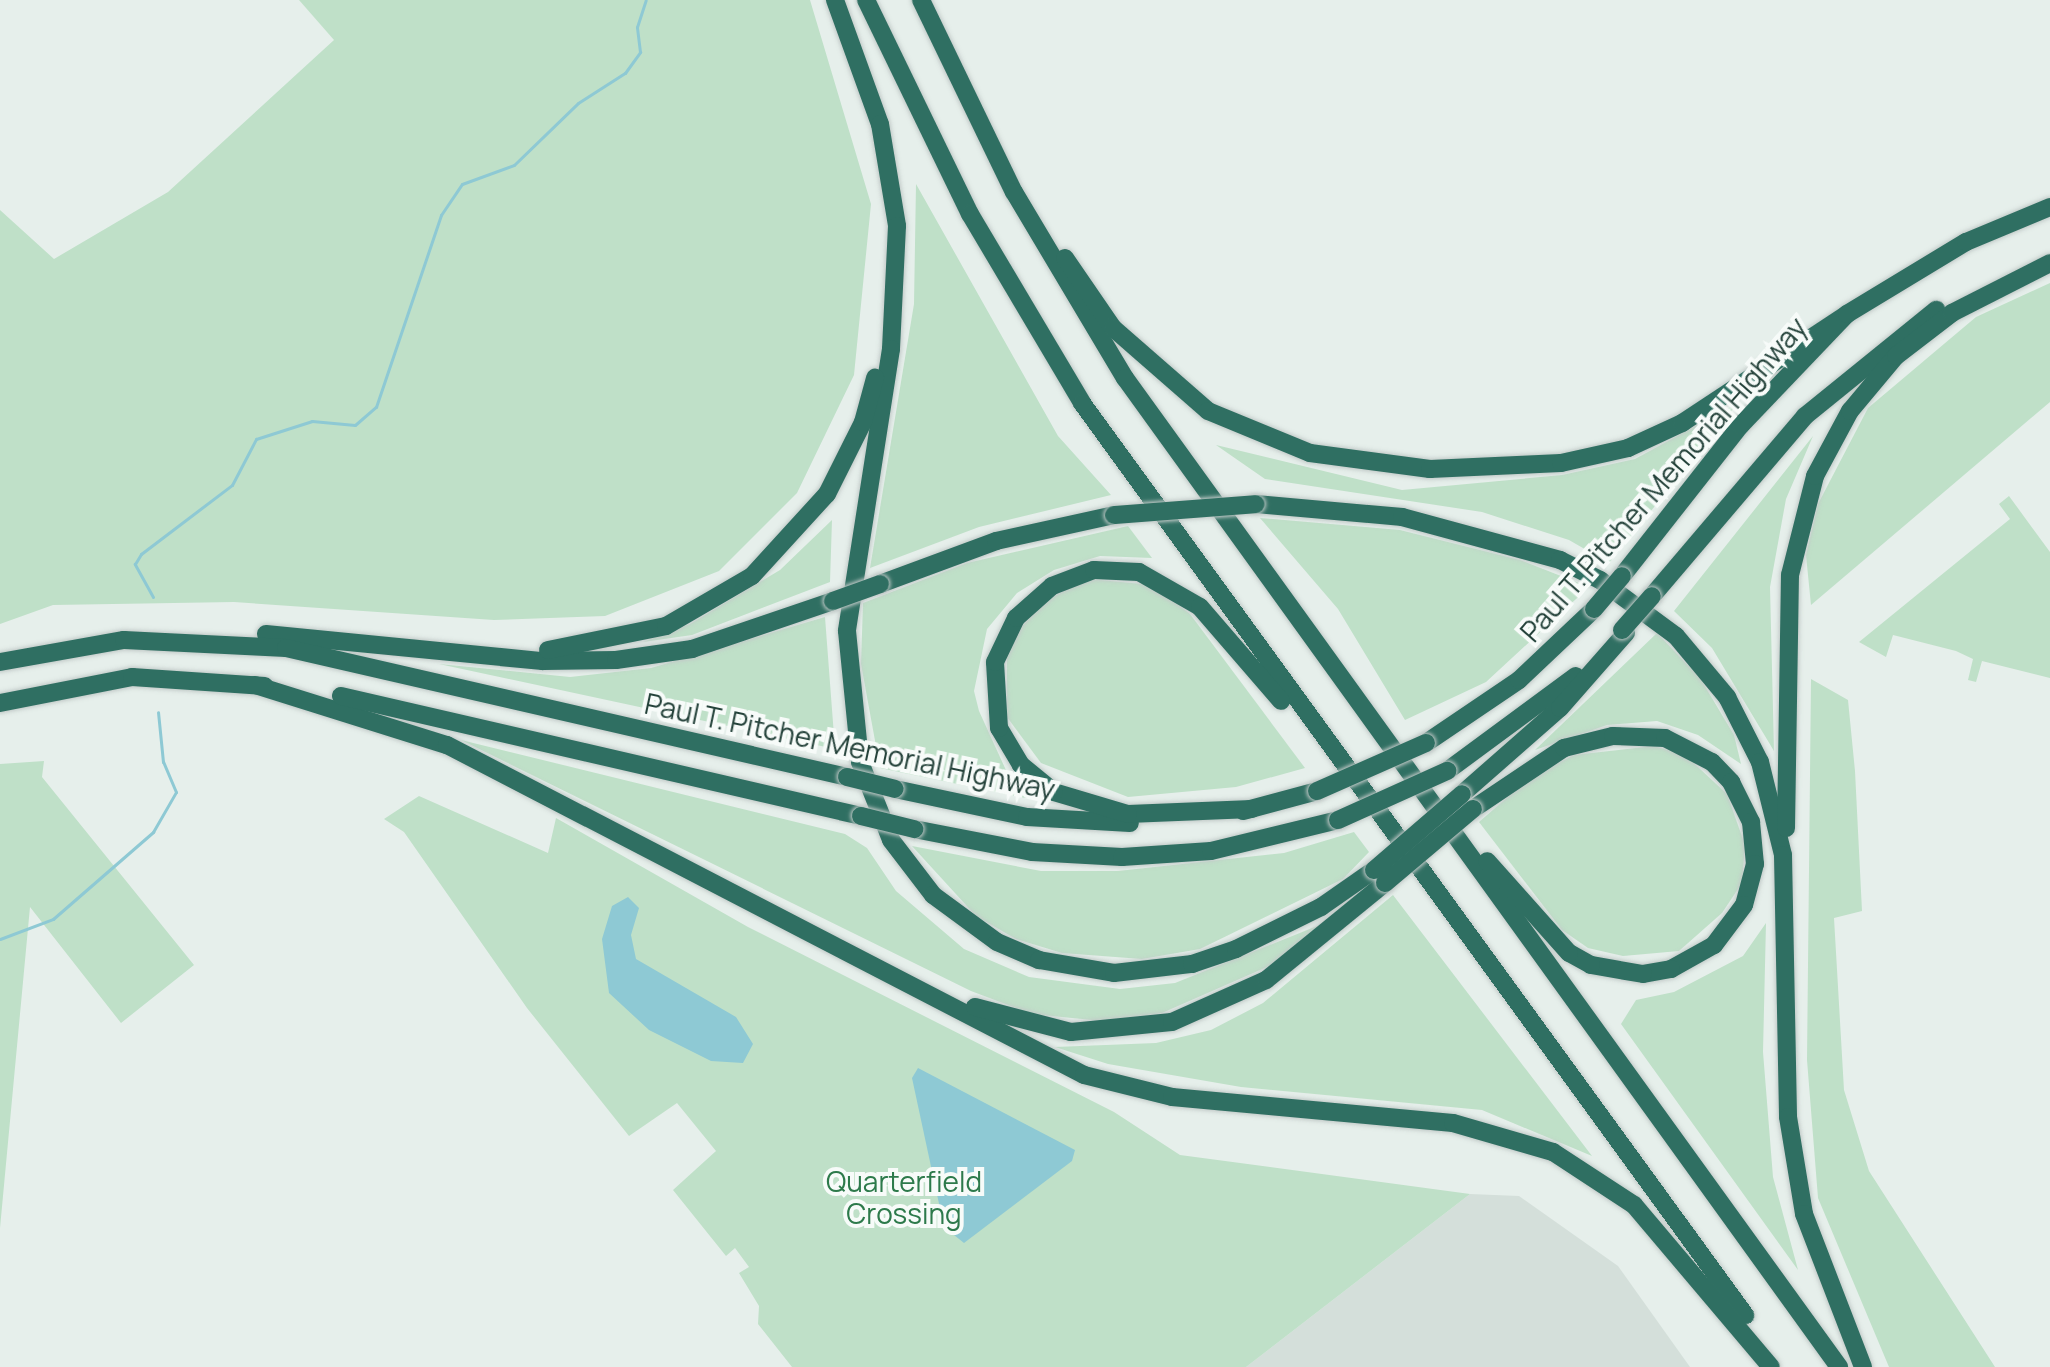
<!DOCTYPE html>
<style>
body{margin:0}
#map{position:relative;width:2050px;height:1367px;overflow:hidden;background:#e6efeb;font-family:Manrope,sans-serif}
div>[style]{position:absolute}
.built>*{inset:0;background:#d4dfda}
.green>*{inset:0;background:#bfe0c8}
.water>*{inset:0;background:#8ec9d4}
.stream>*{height:3px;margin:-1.5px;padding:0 1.5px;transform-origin:1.5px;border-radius:1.5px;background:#8ec9d4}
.roads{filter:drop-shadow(0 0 2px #c2cac8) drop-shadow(0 0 2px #c2cac8)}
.highway>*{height:18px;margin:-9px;padding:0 9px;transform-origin:9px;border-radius:9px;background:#2f6f62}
.bridges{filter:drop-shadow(0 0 2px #c2cac8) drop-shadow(0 0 2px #c2cac8)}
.highway-bridge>*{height:18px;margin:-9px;padding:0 9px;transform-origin:9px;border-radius:9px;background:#2f6f62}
span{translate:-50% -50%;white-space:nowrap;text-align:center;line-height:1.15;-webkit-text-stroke:8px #f7fbf9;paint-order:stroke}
.street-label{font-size:28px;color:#24423a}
.park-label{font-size:28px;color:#2d7a4b}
</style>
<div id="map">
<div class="built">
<i style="clip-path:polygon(1470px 1194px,1519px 1196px,1618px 1266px,1690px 1367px,1246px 1367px)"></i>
</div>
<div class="green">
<i style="clip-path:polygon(299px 0,810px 0,871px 204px,854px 375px,797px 493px,719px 571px,605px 616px,494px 620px,234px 602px,53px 605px,0 624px,0 210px,54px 259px,168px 192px,334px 40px)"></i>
<i style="clip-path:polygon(916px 184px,1058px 436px,1111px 495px,979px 527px,870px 568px,914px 304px)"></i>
<i style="clip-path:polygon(2050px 283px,2050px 402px,1811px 605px,1806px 555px,1818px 504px,1868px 408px,1976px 317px)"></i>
<i style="clip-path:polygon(1738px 403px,1609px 563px,1569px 540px,1482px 512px,1265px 479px,1216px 445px,1402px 490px,1562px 475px,1635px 459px)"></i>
<i style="clip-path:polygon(1813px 436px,1786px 499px,1770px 587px,1774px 751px,1712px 648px,1674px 611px)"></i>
<i style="clip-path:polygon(2009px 496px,2050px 552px,2050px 678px,1982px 661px,1976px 682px,1968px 680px,1973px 659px,1956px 651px,1893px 635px,1886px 657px,1859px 642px,2010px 519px,1999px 504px)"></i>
<i style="clip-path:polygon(1260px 518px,1400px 530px,1520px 560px,1589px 587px,1486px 682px,1405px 720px,1338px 609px)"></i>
<i style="clip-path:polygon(832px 520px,830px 582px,692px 635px,643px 642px,690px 624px,780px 570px)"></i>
<i style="clip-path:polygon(1128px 526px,1152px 558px,1100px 556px,1054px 570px,1017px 593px,987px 629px,974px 691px,979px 711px,1010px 779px,1035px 800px,880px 768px,861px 664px,863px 603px,967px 563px)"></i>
<i style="clip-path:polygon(1089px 579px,1153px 585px,1190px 614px,1305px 768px,1236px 787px,1128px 797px,1041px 763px,1007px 717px,1007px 654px,1017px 631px,1050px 598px)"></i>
<i style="clip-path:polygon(825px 617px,835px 749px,439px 664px,570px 677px,651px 668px)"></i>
<i style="clip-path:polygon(1657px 633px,1700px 678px,1734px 735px,1741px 764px,1698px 735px,1657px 721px,1607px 725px,1535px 750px)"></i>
<i style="clip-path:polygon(1811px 679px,1848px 700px,1855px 771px,1862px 911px,1834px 918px,1844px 1090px,1869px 1171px,1995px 1367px,1889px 1367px,1818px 1198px,1807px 1060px)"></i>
<i style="clip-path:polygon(461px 740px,845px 834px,867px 848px,896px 891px,964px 949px,1029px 977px,1120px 989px,1175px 983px,1327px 922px,1276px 963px,1162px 1013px,1102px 1021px,1032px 1014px,971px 991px)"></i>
<i style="clip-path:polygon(1654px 746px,1685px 755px,1727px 794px,1745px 845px,1742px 883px,1722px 913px,1679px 951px,1623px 956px,1588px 948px,1562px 930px,1479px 822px,1531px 777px,1574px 755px)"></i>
<i style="clip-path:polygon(44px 761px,42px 777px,194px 965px,121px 1023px,30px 907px,0 1228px,0 764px)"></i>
<i style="clip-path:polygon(419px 796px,548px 853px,556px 818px,748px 927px,1114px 1112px,1180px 1155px,1470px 1194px,1246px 1367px,792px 1367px,758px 1324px,759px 1306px,739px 1273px,749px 1267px,735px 1248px,726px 1256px,673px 1190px,716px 1151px,677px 1103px,629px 1136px,527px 1008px,404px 832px,384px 819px)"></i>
<i style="clip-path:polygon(1354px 832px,1369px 852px,1343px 879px,1200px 949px,1142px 959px,1062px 953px,1016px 939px,976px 916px,912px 846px,1041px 871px,1118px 871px,1284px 853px)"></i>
<i style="clip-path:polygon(1393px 895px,1592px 1156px,1482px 1110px,1241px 1087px,1108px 1064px,1055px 1047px,1156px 1043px,1211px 1030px,1263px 1003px)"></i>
<i style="clip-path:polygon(1766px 923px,1763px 1052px,1773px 1177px,1798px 1270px,1621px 1024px,1636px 1000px,1674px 992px,1743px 956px)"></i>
</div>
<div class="water">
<i style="clip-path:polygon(628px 897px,639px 908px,631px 935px,636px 959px,736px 1017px,753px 1044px,743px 1063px,711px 1061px,649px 1030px,609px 993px,602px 939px,612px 906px)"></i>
<i style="clip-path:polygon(918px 1068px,1075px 1150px,1072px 1161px,964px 1243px,944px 1227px,912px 1078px)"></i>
</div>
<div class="stream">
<i style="left:153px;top:597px;width:38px;rotate:-119deg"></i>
<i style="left:135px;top:564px;width:12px;rotate:-59deg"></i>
<i style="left:141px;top:554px;width:114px;rotate:-37.2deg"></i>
<i style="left:232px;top:485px;width:52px;rotate:-62.4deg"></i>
<i style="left:256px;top:439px;width:59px;rotate:-17.8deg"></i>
<i style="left:312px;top:421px;width:43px;rotate:5.3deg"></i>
<i style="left:355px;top:425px;width:28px;rotate:-41deg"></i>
<i style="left:376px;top:407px;width:203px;rotate:-71.3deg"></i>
<i style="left:441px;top:215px;width:37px;rotate:-56deg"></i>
<i style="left:462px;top:184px;width:55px;rotate:-20.1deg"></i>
<i style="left:514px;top:165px;width:89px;rotate:-44.1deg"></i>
<i style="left:578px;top:103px;width:56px;rotate:-32.6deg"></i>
<i style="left:625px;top:73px;width:26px;rotate:-54deg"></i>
<i style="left:640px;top:52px;width:25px;rotate:-97deg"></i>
<i style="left:637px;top:27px;width:28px;rotate:-72deg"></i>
<i style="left:0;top:939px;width:57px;rotate:-20.7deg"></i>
<i style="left:53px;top:919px;width:133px;rotate:-41deg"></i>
<i style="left:153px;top:832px;width:46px;rotate:-60.1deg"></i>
<i style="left:176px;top:792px;width:33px;rotate:-113deg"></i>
<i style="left:163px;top:762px;width:50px;rotate:-95.7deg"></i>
</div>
<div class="roads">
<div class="highway">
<i style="left:835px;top:0;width:132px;rotate:70.1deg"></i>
<i style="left:880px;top:124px;width:103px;rotate:80.5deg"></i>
<i style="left:897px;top:226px;width:123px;rotate:92.8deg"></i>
<i style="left:891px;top:349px;width:285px;rotate:98.9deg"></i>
<i style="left:847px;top:631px;width:132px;rotate:84.3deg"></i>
<i style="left:860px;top:762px;width:84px;rotate:68.3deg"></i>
<i style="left:891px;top:840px;width:69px;rotate:52.6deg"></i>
<i style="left:933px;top:895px;width:79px;rotate:36.3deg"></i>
<i style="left:997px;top:942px;width:46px;rotate:23.2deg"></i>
<i style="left:1039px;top:960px;width:76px;rotate:9.8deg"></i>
<i style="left:1114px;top:973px;width:79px;rotate:-6.6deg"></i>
<i style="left:1192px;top:964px;width:46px;rotate:-18.8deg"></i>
<i style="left:1236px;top:949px;width:95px;rotate:-26.3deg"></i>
<i style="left:1321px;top:907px;width:65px;rotate:-34.9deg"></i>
<i style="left:866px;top:0;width:238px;rotate:64.1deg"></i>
<i style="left:970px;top:214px;width:220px;rotate:59.3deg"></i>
<i style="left:1082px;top:403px;width:1128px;rotate:53.98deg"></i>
<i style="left:921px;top:0;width:213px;rotate:64.2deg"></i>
<i style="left:1014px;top:192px;width:217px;rotate:59.2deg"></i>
<i style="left:1125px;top:378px;width:1220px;rotate:54.17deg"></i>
<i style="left:1065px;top:258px;width:85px;rotate:55.6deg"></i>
<i style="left:1113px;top:328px;width:126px;rotate:41.1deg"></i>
<i style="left:1208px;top:411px;width:110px;rotate:22.4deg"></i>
<i style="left:1310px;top:453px;width:121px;rotate:7.6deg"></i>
<i style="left:1430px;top:469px;width:131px;rotate:-2.6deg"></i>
<i style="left:1561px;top:463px;width:69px;rotate:-12.6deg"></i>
<i style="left:1628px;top:448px;width:60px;rotate:-24.8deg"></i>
<i style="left:1682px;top:423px;width:198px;rotate:-33.4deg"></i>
<i style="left:1256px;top:504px;width:147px;rotate:5.1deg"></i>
<i style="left:1402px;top:517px;width:164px;rotate:15.2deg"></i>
<i style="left:1560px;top:560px;width:45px;rotate:26.6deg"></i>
<i style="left:1600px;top:580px;width:94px;rotate:36.4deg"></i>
<i style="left:1676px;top:636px;width:80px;rotate:50.1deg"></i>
<i style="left:1727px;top:697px;width:73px;rotate:63.1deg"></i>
<i style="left:1760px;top:762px;width:96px;rotate:76.1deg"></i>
<i style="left:1783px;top:855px;width:262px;rotate:88.9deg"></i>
<i style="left:1788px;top:1117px;width:98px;rotate:80.6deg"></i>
<i style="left:1804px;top:1214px;width:164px;rotate:68.9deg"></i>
<i style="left:1622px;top:576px;width:192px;rotate:-51.8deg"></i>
<i style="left:1741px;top:425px;width:153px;rotate:-46.3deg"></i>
<i style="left:1847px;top:314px;width:139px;rotate:-31.2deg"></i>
<i style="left:1966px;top:242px;width:91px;rotate:-22.6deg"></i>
<i style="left:880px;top:584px;width:124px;rotate:-20.3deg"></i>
<i style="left:996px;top:541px;width:121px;rotate:-12.4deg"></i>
<i style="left:1652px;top:596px;width:236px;rotate:-49.6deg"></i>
<i style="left:1805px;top:416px;width:169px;rotate:-39deg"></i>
<i style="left:266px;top:634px;width:278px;rotate:5.6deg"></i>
<i style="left:543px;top:661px;width:73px;rotate:-0.8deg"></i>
<i style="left:616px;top:660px;width:77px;rotate:-8.2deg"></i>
<i style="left:692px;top:649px;width:149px;rotate:-18.8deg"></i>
<i style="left:548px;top:650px;width:120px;rotate:-11.5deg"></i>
<i style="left:666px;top:626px;width:99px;rotate:-30.2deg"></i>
<i style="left:752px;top:576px;width:111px;rotate:-47.6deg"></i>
<i style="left:827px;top:494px;width:80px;rotate:-63.4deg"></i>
<i style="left:863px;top:422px;width:46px;rotate:-74.7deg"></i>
<i style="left:0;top:662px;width:126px;rotate:-10.1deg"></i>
<i style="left:124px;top:640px;width:162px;rotate:2.8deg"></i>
<i style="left:286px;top:648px;width:576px;rotate:12.95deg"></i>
<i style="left:255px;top:685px;width:201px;rotate:17.4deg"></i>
<i style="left:447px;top:745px;width:717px;rotate:27.39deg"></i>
<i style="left:1084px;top:1075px;width:91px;rotate:14deg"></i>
<i style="left:1172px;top:1097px;width:282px;rotate:5.3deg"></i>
<i style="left:1453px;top:1123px;width:104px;rotate:16.2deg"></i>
<i style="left:1553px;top:1152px;width:97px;rotate:33.2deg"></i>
<i style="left:1634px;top:1205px;width:212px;rotate:49.8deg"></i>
<i style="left:341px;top:696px;width:534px;rotate:12.99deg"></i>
<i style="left:0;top:703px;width:135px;rotate:-11.1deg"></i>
<i style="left:132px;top:677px;width:133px;rotate:3.9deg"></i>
<i style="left:1426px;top:743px;width:112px;rotate:-34.1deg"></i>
<i style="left:1519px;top:680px;width:103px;rotate:-43.4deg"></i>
<i style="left:1447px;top:771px;width:160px;rotate:-36.4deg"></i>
<i style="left:895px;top:789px;width:135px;rotate:12deg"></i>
<i style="left:1027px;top:817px;width:103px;rotate:3.3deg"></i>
<i style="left:1462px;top:794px;width:130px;rotate:-41.3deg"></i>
<i style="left:1560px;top:708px;width:100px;rotate:-48.7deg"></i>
<i style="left:1252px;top:809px;width:124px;rotate:177.7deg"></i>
<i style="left:1128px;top:814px;width:77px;rotate:-163.4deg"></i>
<i style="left:1054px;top:792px;width:43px;rotate:-140.7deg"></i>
<i style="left:1021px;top:765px;width:43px;rotate:-120.7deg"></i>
<i style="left:999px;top:728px;width:66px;rotate:-93.5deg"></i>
<i style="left:995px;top:662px;width:49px;rotate:-64.5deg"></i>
<i style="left:1016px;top:618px;width:48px;rotate:-41.6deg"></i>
<i style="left:1052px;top:586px;width:45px;rotate:-20.9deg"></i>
<i style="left:1094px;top:570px;width:45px;rotate:2.5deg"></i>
<i style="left:1139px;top:572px;width:70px;rotate:29.8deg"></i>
<i style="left:1200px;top:607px;width:124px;rotate:49.2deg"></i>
<i style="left:1473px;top:809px;width:110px;rotate:-33.8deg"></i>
<i style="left:1564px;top:748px;width:50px;rotate:-13.8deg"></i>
<i style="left:1613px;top:736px;width:52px;rotate:2.2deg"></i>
<i style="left:1665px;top:738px;width:53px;rotate:27.1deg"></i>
<i style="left:1712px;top:762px;width:28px;rotate:46deg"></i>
<i style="left:1731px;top:782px;width:45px;rotate:63.4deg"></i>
<i style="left:1751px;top:822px;width:42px;rotate:84.6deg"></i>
<i style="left:1755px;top:864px;width:42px;rotate:105deg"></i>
<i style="left:1744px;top:905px;width:50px;rotate:126.9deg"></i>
<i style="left:1714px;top:945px;width:49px;rotate:150.8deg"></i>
<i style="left:1671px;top:969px;width:28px;rotate:170deg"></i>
<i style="left:1643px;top:974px;width:53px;rotate:-170.2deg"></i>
<i style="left:1591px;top:965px;width:25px;rotate:-151deg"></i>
<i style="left:1569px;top:953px;width:123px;rotate:-131.7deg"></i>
<i style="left:1243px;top:811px;width:77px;rotate:-15.1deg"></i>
<i style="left:1786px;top:828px;width:253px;rotate:-89.1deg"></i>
<i style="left:1790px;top:575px;width:102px;rotate:-75.8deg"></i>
<i style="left:1815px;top:476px;width:74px;rotate:-61.7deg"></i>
<i style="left:1850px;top:411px;width:72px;rotate:-50.1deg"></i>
<i style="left:1896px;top:356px;width:71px;rotate:-37.5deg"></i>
<i style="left:1952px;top:313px;width:110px;rotate:-27deg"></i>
<i style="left:914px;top:829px;width:120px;rotate:11deg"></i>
<i style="left:1032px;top:852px;width:90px;rotate:3.2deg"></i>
<i style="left:1122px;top:857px;width:89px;rotate:-3.9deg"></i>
<i style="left:1211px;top:851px;width:131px;rotate:-13.7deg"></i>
<i style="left:975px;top:1007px;width:99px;rotate:14.6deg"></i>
<i style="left:1071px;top:1032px;width:101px;rotate:-5.7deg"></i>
<i style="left:1172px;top:1022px;width:103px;rotate:-24.1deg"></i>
<i style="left:1266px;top:980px;width:154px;rotate:-39.2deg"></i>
</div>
</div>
<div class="bridges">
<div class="highway-bridge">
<i style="left:1114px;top:515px;width:142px;rotate:-4.4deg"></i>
<i style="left:833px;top:601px;width:50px;rotate:-19.9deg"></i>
<i style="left:1594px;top:609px;width:43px;rotate:-49.7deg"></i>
<i style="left:1622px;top:630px;width:45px;rotate:-48.6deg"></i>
<i style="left:847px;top:777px;width:49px;rotate:14deg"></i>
<i style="left:1317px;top:791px;width:119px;rotate:-23.8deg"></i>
<i style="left:861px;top:816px;width:55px;rotate:13.8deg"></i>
<i style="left:1338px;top:820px;width:120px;rotate:-24.2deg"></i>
<i style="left:1374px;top:870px;width:116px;rotate:-40.8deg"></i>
<i style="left:1385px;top:883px;width:115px;rotate:-40.1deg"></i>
</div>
</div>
<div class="street-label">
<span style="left:1663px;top:479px;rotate:-49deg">Paul T. Pitcher Memorial Highway</span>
<span style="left:850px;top:746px;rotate:12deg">Paul T. Pitcher Memorial Highway</span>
</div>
<div class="park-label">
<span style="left:904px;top:1197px">Quarterfield<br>Crossing</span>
</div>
</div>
